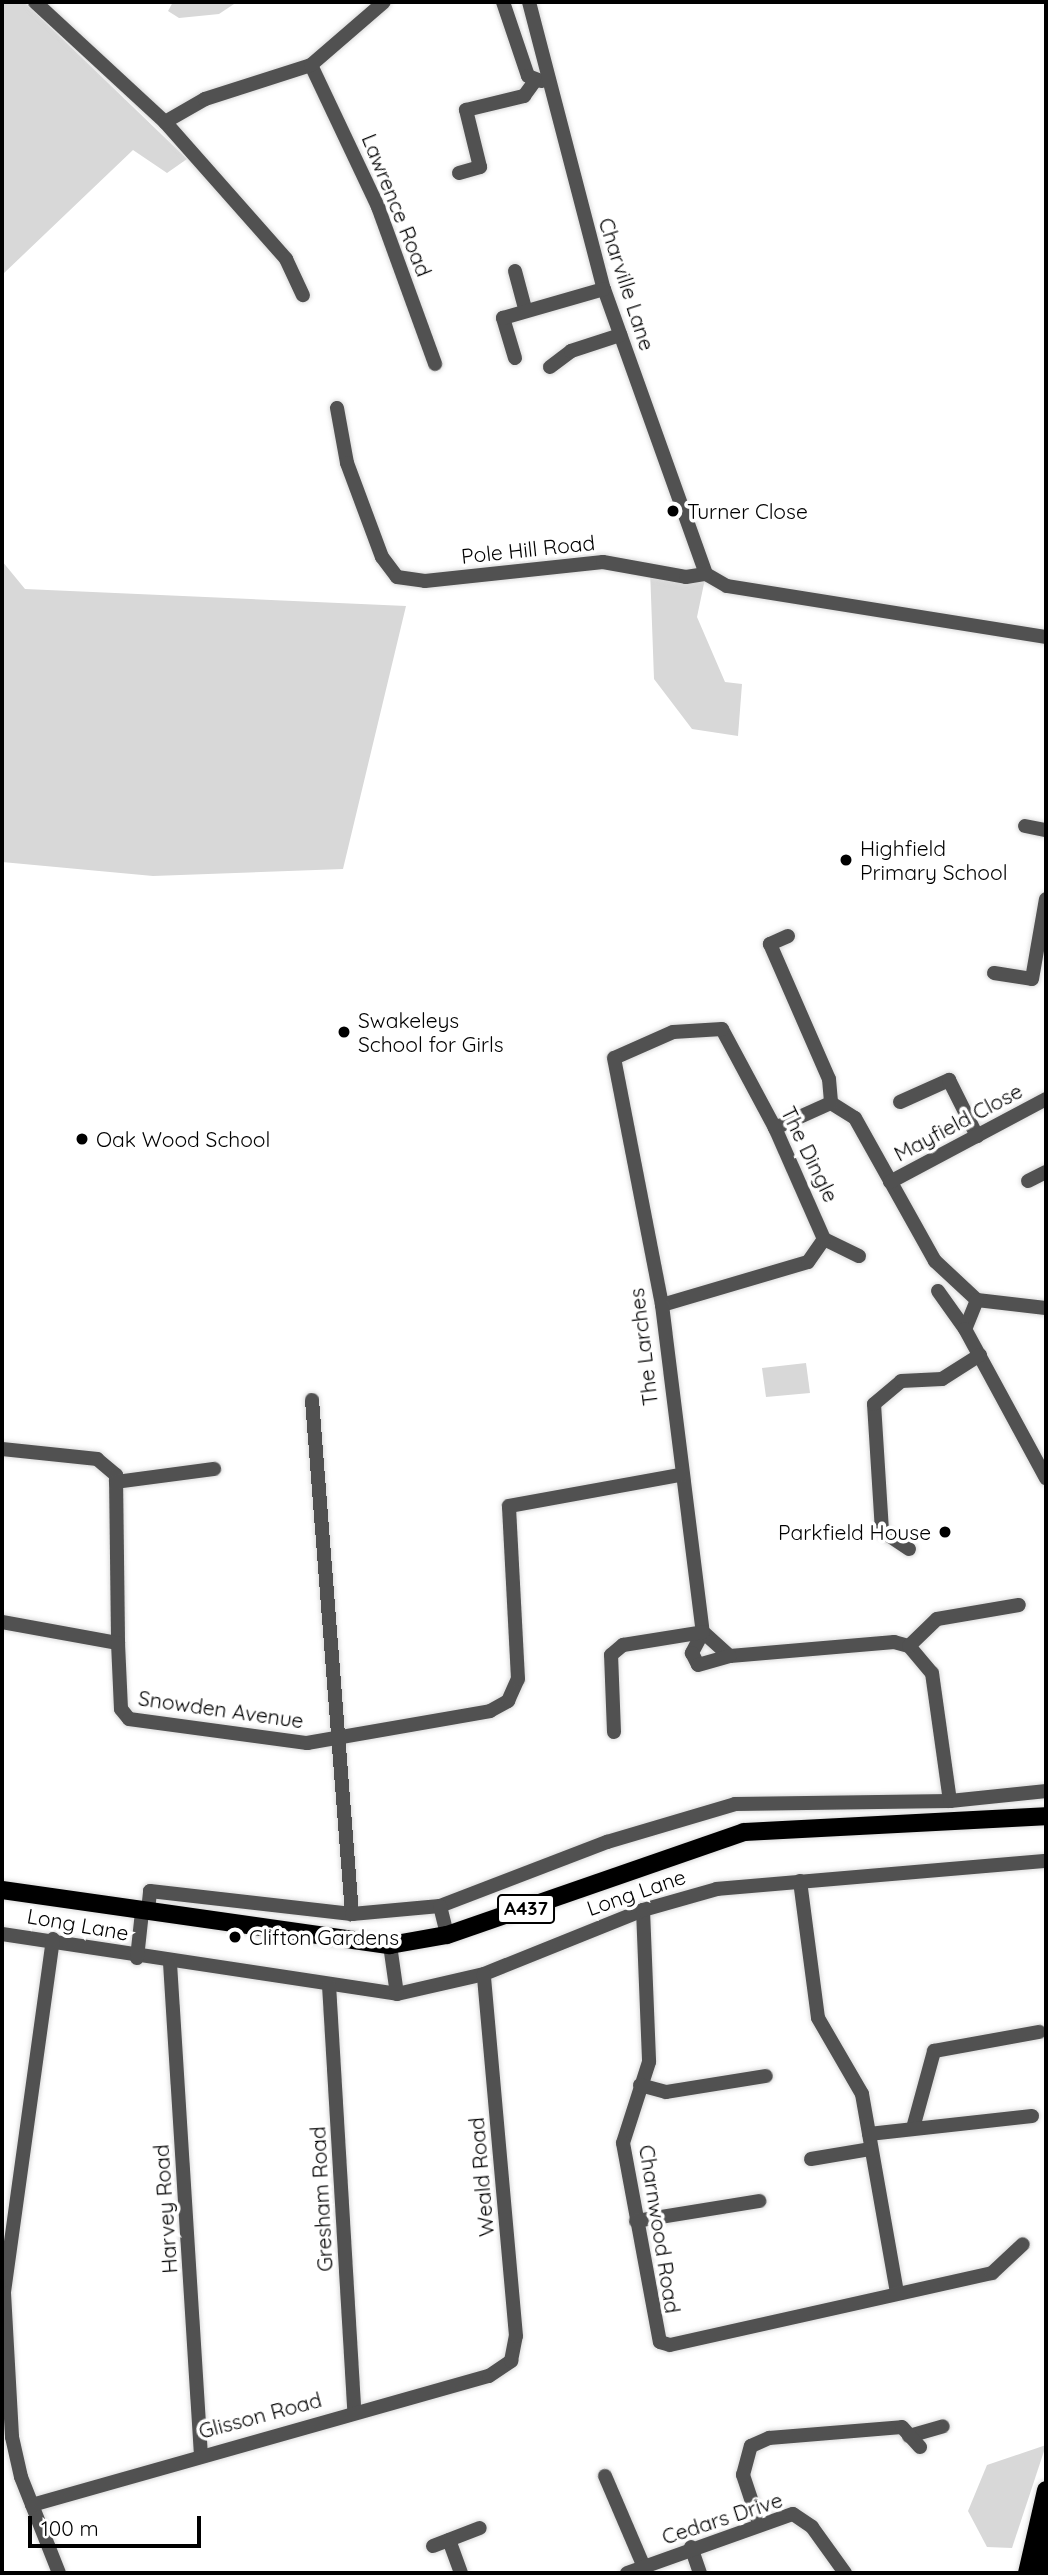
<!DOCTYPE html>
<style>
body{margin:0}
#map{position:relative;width:1048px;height:2575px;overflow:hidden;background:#fff;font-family:Quicksand,sans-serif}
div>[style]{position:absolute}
.green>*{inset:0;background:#d8d8d8}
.roads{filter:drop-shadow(0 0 2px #dbdbdb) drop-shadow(0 0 2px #dbdbdb)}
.minor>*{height:14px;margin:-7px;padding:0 7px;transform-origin:7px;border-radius:7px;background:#515151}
.primary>*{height:18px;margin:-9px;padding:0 9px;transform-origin:9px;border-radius:9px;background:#000}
.dots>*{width:19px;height:19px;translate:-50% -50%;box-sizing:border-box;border:4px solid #fff;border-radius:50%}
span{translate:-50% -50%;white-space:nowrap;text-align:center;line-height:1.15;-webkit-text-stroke:7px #fff;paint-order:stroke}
.shield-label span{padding:2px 5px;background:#fff;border:2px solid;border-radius:5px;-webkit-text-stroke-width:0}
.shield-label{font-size:19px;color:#000;font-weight:700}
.street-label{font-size:21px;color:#000}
.poi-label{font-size:21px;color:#000}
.left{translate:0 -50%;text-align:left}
.right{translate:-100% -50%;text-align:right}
.frame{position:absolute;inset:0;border:4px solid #000;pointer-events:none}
.scale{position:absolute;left:28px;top:2516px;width:173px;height:32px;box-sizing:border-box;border:4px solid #000;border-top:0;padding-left:9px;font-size:21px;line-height:24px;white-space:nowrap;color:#000;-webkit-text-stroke:5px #fff;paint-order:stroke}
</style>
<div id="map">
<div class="green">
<i style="clip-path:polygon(2px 2px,24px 2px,187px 159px,167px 173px,133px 150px,2px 275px)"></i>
<i style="clip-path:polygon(173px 2px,237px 2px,219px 14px,179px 18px,168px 11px)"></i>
<i style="clip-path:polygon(2px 561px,25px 589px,406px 606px,343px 869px,153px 876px,2px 862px)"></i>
<i style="clip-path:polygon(650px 569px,706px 574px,697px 617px,725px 682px,742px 684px,738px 736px,692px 729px,654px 679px)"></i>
<i style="clip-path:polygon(806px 1363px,810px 1393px,766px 1397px,762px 1368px)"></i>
<i style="clip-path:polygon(1046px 2445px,1012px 2548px,987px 2547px,968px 2511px,987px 2465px)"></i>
</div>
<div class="roads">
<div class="minor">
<i style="left:35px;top:2px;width:177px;rotate:42.7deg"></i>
<i style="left:165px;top:122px;width:183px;rotate:48.5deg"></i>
<i style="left:286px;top:259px;width:40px;rotate:65deg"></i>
<i style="left:503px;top:2px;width:78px;rotate:71.3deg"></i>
<i style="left:528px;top:76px;width:14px;rotate:21deg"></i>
<i style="left:529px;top:2px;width:297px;rotate:75.4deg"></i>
<i style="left:604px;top:289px;width:303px;rotate:70.3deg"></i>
<i style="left:706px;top:574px;width:24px;rotate:30deg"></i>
<i style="left:727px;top:586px;width:323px;rotate:9.1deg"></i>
<i style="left:311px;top:65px;width:157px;rotate:64.7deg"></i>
<i style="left:378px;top:207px;width:167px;rotate:70deg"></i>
<i style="left:165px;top:122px;width:46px;rotate:-29.9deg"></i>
<i style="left:205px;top:99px;width:111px;rotate:-17.8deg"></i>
<i style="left:311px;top:65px;width:96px;rotate:-40.8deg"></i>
<i style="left:459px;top:173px;width:22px;rotate:-16deg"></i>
<i style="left:480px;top:167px;width:59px;rotate:-103.8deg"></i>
<i style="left:466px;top:110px;width:60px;rotate:-13.6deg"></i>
<i style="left:524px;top:96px;width:17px;rotate:-54deg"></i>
<i style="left:515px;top:271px;width:38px;rotate:75deg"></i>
<i style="left:515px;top:358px;width:42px;rotate:-106.7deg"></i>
<i style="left:503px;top:318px;width:105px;rotate:-16deg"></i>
<i style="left:550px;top:367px;width:26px;rotate:-37deg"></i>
<i style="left:571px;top:351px;width:52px;rotate:-18.1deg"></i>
<i style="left:337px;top:408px;width:56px;rotate:79.7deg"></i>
<i style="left:347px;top:463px;width:100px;rotate:69.6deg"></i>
<i style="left:382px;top:557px;width:25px;rotate:53deg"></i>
<i style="left:397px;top:577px;width:28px;rotate:8deg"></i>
<i style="left:425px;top:581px;width:179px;rotate:-6.1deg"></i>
<i style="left:603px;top:562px;width:84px;rotate:10.2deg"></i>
<i style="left:686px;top:577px;width:20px;rotate:-9deg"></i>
<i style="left:1025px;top:826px;width:21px;rotate:11deg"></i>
<i style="left:788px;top:936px;width:20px;rotate:156deg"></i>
<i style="left:770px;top:944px;width:147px;rotate:66.4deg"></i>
<i style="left:829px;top:1079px;width:24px;rotate:85deg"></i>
<i style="left:994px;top:973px;width:38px;rotate:9deg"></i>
<i style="left:1032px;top:979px;width:81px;rotate:-80.1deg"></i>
<i style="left:900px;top:1102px;width:54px;rotate:-24.2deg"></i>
<i style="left:949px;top:1080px;width:63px;rotate:63.4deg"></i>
<i style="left:831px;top:1103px;width:28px;rotate:32deg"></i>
<i style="left:855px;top:1118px;width:164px;rotate:60.8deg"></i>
<i style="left:935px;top:1261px;width:57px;rotate:42.9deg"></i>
<i style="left:977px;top:1300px;width:69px;rotate:6.6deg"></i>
<i style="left:775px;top:1128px;width:61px;rotate:-24.1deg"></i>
<i style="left:1028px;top:1181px;width:20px;rotate:-27deg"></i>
<i style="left:890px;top:1182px;width:177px;rotate:-28deg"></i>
<i style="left:824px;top:1239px;width:39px;rotate:26deg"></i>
<i style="left:938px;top:1291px;width:47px;rotate:54.6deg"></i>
<i style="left:977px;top:1300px;width:31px;rotate:112deg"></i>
<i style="left:965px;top:1329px;width:170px;rotate:61.5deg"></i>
<i style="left:662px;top:1305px;width:152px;rotate:-16.4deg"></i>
<i style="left:808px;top:1262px;width:28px;rotate:-55deg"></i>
<i style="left:824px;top:1239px;width:121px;rotate:-113.8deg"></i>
<i style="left:775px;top:1128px;width:112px;rotate:-118.2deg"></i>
<i style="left:722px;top:1029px;width:49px;rotate:176.5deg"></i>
<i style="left:673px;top:1032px;width:64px;rotate:156.2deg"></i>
<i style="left:614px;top:1058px;width:252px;rotate:79deg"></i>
<i style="left:662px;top:1305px;width:330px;rotate:82.9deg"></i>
<i style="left:703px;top:1632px;width:36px;rotate:42deg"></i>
<i style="left:730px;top:1656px;width:165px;rotate:-4.9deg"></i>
<i style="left:894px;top:1642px;width:16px;rotate:15deg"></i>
<i style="left:909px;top:1646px;width:35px;rotate:50deg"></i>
<i style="left:932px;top:1673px;width:129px;rotate:82deg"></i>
<i style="left:312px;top:1400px;width:516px;rotate:85.55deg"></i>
<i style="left:2px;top:1449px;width:96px;rotate:6deg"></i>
<i style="left:97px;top:1459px;width:25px;rotate:40deg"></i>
<i style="left:116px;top:1475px;width:168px;rotate:89.3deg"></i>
<i style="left:116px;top:1482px;width:99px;rotate:-7.6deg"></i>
<i style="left:909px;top:1549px;width:32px;rotate:-146deg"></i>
<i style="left:882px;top:1531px;width:127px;rotate:-93.6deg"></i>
<i style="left:874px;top:1404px;width:35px;rotate:-40deg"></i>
<i style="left:901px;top:1381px;width:41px;rotate:-2.8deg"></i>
<i style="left:942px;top:1379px;width:45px;rotate:-32.3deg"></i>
<i style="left:2px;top:1622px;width:118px;rotate:10.3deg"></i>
<i style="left:118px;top:1643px;width:66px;rotate:87.4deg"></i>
<i style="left:121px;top:1709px;width:13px;rotate:51deg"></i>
<i style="left:129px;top:1719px;width:180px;rotate:7.7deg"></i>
<i style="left:307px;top:1743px;width:186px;rotate:-9.9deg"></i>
<i style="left:490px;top:1711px;width:21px;rotate:-29deg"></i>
<i style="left:508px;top:1701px;width:24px;rotate:-66deg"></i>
<i style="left:518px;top:1679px;width:173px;rotate:-93deg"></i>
<i style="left:509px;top:1506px;width:174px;rotate:-10.3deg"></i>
<i style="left:703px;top:1632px;width:24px;rotate:118deg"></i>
<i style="left:692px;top:1653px;width:13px;rotate:63deg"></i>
<i style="left:698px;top:1665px;width:33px;rotate:-16deg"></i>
<i style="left:909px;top:1646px;width:39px;rotate:-44deg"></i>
<i style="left:937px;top:1619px;width:83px;rotate:-9.7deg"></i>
<i style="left:614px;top:1732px;width:77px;rotate:-92.2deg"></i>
<i style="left:611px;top:1655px;width:16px;rotate:-40deg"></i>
<i style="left:623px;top:1645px;width:81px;rotate:-9.2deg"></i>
<i style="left:800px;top:1881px;width:138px;rotate:82.5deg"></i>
<i style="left:818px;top:2018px;width:88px;rotate:59.9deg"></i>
<i style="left:862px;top:2094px;width:202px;rotate:80deg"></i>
<i style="left:440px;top:1906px;width:179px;rotate:-21deg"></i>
<i style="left:607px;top:1842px;width:134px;rotate:-16.5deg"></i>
<i style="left:735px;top:1804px;width:215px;rotate:-0.8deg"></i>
<i style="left:950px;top:1801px;width:97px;rotate:-5.9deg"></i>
<i style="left:643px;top:1910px;width:152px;rotate:87.7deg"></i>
<i style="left:649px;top:2062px;width:85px;rotate:107.8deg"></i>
<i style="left:623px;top:2143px;width:202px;rotate:79.5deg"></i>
<i style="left:660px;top:2342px;width:10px;rotate:17deg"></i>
<i style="left:670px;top:2345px;width:330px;rotate:-12.6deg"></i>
<i style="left:992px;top:2273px;width:42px;rotate:-43.1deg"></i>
<i style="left:148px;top:1911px;width:20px;rotate:-84deg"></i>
<i style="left:150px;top:1891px;width:203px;rotate:6.5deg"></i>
<i style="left:352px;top:1914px;width:88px;rotate:-5.2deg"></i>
<i style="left:440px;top:1906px;width:30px;rotate:76deg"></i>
<i style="left:2px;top:1934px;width:400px;rotate:8.6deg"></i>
<i style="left:397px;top:1994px;width:89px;rotate:-12.9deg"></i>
<i style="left:484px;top:1974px;width:171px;rotate:-21.9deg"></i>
<i style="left:643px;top:1910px;width:77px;rotate:-15.8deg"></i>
<i style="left:717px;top:1889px;width:330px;rotate:-4.9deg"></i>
<i style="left:53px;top:1939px;width:357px;rotate:97.9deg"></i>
<i style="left:4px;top:2293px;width:144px;rotate:86.8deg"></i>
<i style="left:12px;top:2437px;width:41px;rotate:77.3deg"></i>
<i style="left:21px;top:2477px;width:103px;rotate:68.4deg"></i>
<i style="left:390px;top:1945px;width:49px;rotate:81.9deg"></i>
<i style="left:137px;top:1958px;width:46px;rotate:-83.8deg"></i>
<i style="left:170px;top:1963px;width:491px;rotate:86.4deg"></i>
<i style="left:329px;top:1985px;width:427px;rotate:86.6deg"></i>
<i style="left:640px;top:2085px;width:27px;rotate:15deg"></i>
<i style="left:666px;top:2092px;width:101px;rotate:-9.1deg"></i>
<i style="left:913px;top:2128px;width:80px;rotate:-74.7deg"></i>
<i style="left:934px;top:2051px;width:107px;rotate:-10.3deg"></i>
<i style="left:869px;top:2134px;width:164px;rotate:-6.3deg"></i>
<i style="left:811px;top:2159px;width:61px;rotate:-9.5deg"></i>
<i style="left:636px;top:2221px;width:125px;rotate:-9.2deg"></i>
<i style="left:909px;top:2436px;width:35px;rotate:-16deg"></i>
<i style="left:605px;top:2476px;width:99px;rotate:66.8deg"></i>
<i style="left:32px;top:2505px;width:475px;rotate:-15.8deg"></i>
<i style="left:489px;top:2376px;width:27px;rotate:-34deg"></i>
<i style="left:511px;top:2361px;width:25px;rotate:-79deg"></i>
<i style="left:516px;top:2336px;width:363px;rotate:-95.1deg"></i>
<i style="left:759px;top:2523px;width:51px;rotate:-108.4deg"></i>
<i style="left:743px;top:2475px;width:30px;rotate:-75deg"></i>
<i style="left:751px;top:2446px;width:20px;rotate:-24deg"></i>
<i style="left:769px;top:2438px;width:133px;rotate:-4.7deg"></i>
<i style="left:902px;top:2427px;width:27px;rotate:48deg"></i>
<i style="left:449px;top:2540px;width:35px;rotate:70deg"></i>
<i style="left:433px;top:2546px;width:50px;rotate:-21deg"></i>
<i style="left:691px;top:2547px;width:28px;rotate:71deg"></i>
<i style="left:627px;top:2573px;width:176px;rotate:-19.6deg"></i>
<i style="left:793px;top:2514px;width:23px;rotate:34deg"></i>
<i style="left:812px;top:2527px;width:57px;rotate:54.3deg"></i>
</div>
<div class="primary">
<i style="left:2px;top:1890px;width:392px;rotate:8.1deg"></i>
<i style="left:390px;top:1945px;width:58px;rotate:-10deg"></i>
<i style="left:447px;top:1935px;width:314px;rotate:-19.1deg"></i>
<i style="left:744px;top:1832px;width:302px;rotate:-3deg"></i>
<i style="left:1027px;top:2573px;width:85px;rotate:-77.1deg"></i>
<i style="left:1040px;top:2573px;width:35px;rotate:-80deg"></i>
</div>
</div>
<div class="dots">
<i style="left:673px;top:511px;background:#000"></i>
<i style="left:846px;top:860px;background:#000"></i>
<i style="left:344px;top:1032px;background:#000"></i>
<i style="left:82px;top:1139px;background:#000"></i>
<i style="left:945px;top:1532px;background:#000"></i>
<i style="left:235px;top:1937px;background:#000"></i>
</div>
<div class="shield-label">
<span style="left:526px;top:1909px">A437</span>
</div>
<div class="street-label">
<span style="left:397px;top:205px;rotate:68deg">Lawrence Road</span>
<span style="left:627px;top:284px;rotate:72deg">Charville Lane</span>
<span style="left:528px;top:549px;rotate:-6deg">Pole Hill Road</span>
<span style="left:958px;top:1122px;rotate:-28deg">Mayfield Close</span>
<span style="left:810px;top:1154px;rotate:64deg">The Dingle</span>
<span style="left:643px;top:1347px;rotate:-97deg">The Larches</span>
<span style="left:221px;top:1709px;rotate:8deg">Snowden Avenue</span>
<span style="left:636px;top:1892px;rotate:-19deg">Long Lane</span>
<span style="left:78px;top:1924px;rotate:10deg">Long Lane</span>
<span style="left:481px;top:2177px;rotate:-95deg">Weald Road</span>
<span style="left:321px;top:2199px;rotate:-93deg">Gresham Road</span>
<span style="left:165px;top:2209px;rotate:-94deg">Harvey Road</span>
<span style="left:660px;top:2229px;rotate:81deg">Charnwood Road</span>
<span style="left:260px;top:2415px;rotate:-15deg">Glisson Road</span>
<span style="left:722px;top:2518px;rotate:-18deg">Cedars Drive</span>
</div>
<div class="poi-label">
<span class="left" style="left:687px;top:511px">Turner Close</span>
<span class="left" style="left:860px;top:860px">Highfield<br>Primary School</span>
<span class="left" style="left:358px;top:1032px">Swakeleys<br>School for Girls</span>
<span class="left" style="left:96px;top:1139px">Oak Wood School</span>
<span class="right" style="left:931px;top:1532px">Parkfield House</span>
<span class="left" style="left:249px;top:1937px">Clifton Gardens</span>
</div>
<div class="frame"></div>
<div class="scale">100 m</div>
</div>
